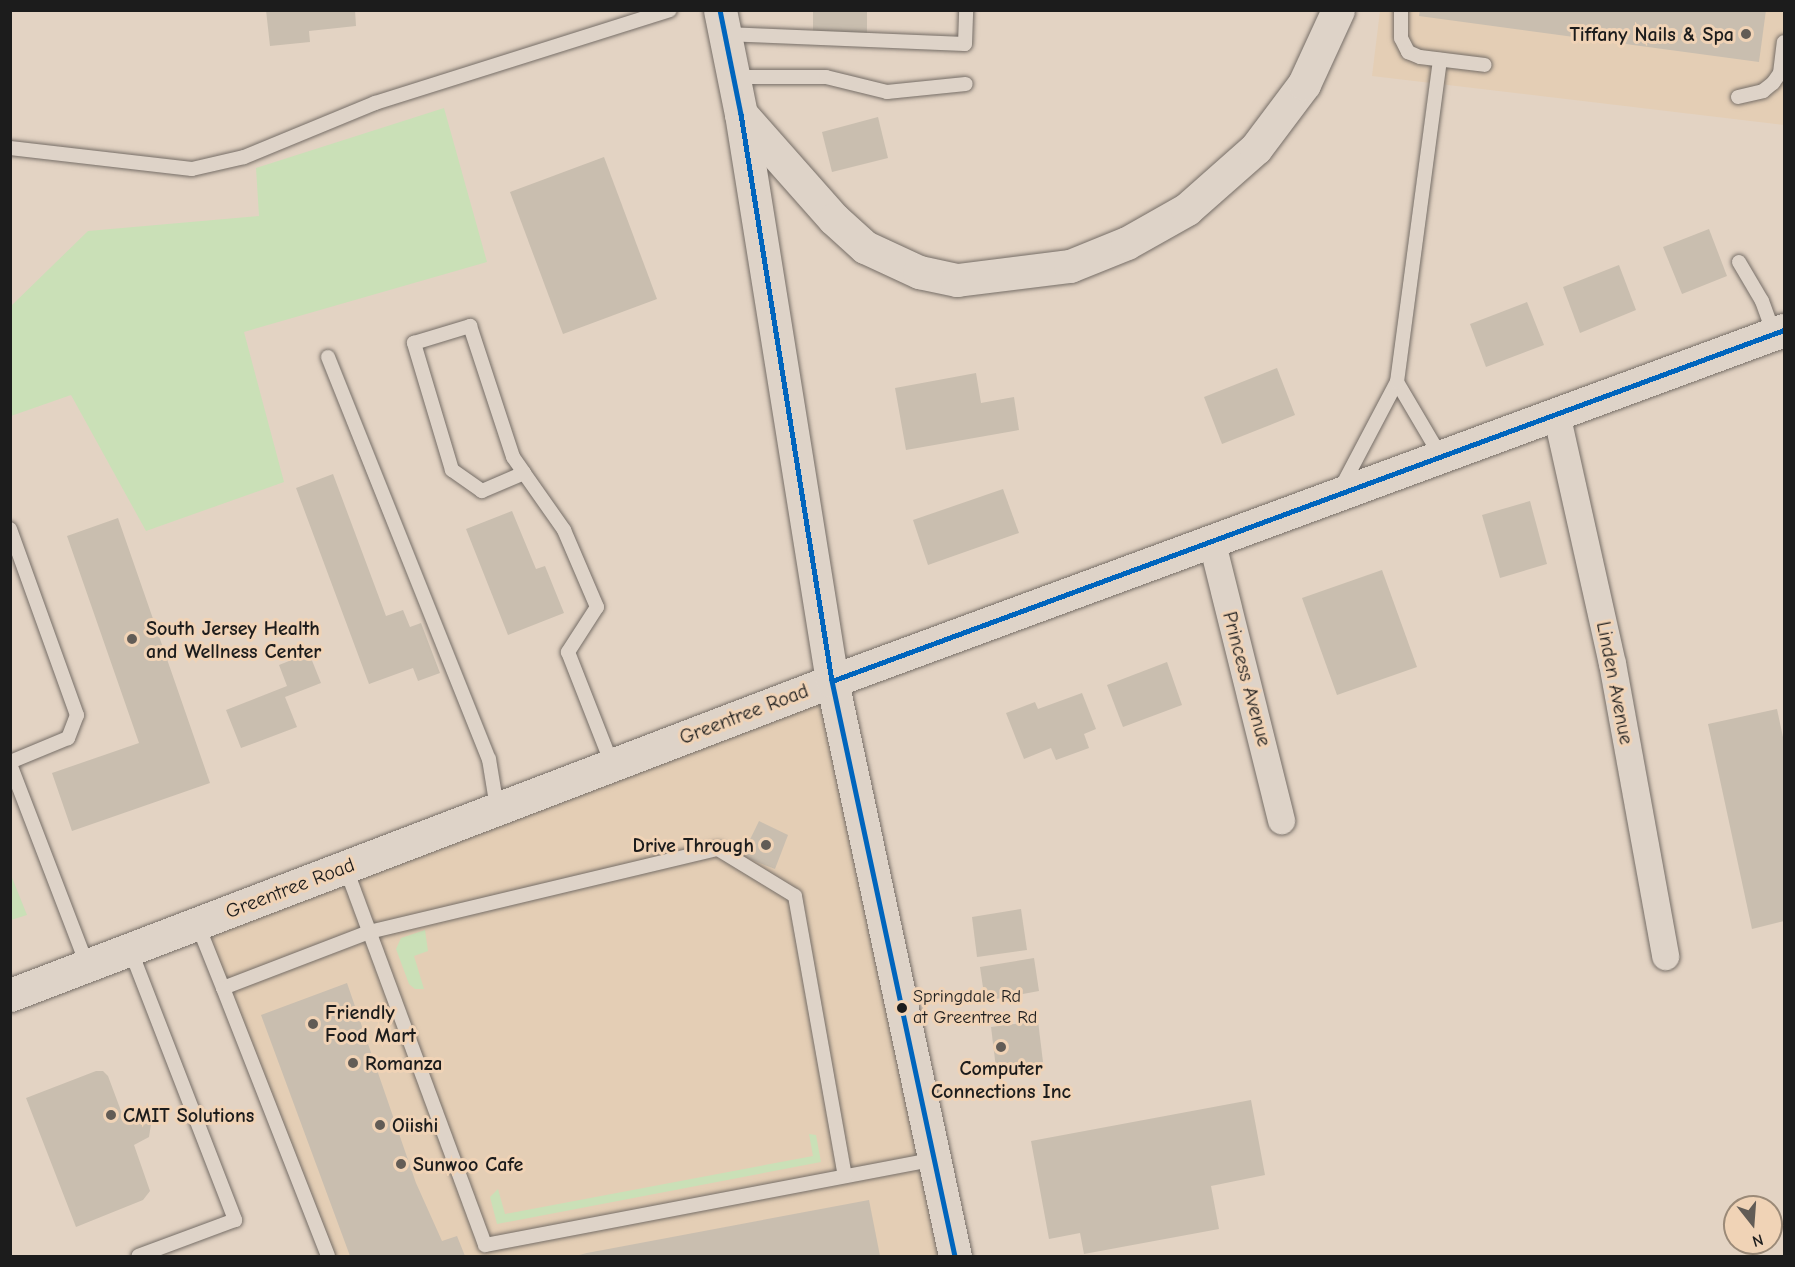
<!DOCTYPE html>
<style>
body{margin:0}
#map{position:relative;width:1795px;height:1267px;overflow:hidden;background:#e3d3c3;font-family:"Comic Neue",sans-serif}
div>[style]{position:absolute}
.built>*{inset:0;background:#e4ceb5}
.green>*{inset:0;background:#cae0b7}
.building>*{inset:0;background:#c9beaf}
.roads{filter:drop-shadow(0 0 2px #766e67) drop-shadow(0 0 2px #766e67)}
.lane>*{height:14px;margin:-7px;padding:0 7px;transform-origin:7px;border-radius:7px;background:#ded3c8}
.street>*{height:27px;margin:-13.5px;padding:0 13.5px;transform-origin:13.5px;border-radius:13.5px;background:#ded3c8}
.secondary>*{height:33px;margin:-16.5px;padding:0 16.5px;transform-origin:16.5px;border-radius:16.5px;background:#ded3c8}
.primary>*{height:33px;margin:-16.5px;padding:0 16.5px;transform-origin:16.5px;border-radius:16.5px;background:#ded3c8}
.highway>*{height:33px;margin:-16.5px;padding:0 16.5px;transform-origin:16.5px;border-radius:16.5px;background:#ded3c8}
.bus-1>*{height:4.5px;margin:-2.25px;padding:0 2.25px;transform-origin:2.25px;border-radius:2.25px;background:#0065bd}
.dots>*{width:16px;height:16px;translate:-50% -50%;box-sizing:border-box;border:3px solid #f0d3b6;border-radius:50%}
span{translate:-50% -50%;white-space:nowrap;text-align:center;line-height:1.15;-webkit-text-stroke:6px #f0d3b6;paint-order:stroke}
.bus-label{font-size:18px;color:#1c1c1c}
.left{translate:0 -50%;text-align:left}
.poi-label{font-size:20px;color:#1c1c1c;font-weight:700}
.right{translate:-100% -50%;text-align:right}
.street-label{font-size:20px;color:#1c1c1c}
.frame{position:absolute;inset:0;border:12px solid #1c1c1c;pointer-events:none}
.north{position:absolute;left:1723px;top:1195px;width:60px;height:60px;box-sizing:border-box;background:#f0d3b6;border:2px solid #9b8a78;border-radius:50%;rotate:163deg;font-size:16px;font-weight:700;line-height:24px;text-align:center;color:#1c1c1c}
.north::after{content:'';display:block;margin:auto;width:21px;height:27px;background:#625c56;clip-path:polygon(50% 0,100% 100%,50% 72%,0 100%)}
</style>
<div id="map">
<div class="built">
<i style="clip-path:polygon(1380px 11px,1784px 11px,1784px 125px,1372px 76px)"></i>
<i style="clip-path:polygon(832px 681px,955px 1256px,323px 1256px,197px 923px)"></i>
</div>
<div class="green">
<i style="clip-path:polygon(444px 108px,487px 262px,244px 332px,284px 482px,146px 531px,71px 395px,11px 416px,11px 306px,88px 231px,259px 216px,256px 168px)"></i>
<i style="clip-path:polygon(11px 875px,27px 915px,11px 920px,10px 920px)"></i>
<i style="clip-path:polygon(425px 930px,428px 951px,414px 956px,424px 989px,415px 989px,409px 984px,396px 949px,401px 938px)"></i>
<i style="clip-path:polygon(809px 1134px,816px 1135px,821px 1162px,497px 1224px,490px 1197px,498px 1189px,505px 1214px,813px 1156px)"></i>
</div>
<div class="building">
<i style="clip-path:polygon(266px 10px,355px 10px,356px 26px,309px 31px,310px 42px,270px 46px)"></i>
<i style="clip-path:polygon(813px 10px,867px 10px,867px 35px,813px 34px)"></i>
<i style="clip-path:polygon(1420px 10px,1766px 10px,1759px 62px,1419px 16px)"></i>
<i style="clip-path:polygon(878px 117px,888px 158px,832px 172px,822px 132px)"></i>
<i style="clip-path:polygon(604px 157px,657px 299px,563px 334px,510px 192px)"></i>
<i style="clip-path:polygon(1709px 229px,1727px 276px,1682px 294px,1663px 247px)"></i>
<i style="clip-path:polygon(1619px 265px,1636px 310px,1580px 333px,1563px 287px)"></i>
<i style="clip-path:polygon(1527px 302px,1544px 345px,1486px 367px,1470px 324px)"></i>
<i style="clip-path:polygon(1277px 368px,1295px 415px,1222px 444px,1204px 397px)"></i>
<i style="clip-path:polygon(976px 373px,981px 403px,1014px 397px,1019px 430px,906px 450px,895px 388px)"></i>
<i style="clip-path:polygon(333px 474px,386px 616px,403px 610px,410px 627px,421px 623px,440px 673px,418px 681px,413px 668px,369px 684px,296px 488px)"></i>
<i style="clip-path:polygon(1003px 489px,1019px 533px,928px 565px,913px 520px)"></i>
<i style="clip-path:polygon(1530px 501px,1547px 564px,1500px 578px,1482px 515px)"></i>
<i style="clip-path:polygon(512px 511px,536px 569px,545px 566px,564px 613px,508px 635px,466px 529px)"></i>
<i style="clip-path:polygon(118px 518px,210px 783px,72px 831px,52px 773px,139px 743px,67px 536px)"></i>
<i style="clip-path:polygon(1382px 570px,1417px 667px,1337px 695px,1302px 598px)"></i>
<i style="clip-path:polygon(309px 653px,321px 683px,285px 697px,297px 727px,241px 748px,226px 710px,287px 686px,279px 665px)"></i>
<i style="clip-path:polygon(1167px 662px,1182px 705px,1123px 727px,1107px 685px)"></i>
<i style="clip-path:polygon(1082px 693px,1096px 729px,1084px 734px,1089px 748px,1056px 760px,1051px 748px,1024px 759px,1006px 713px,1035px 702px,1038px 709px)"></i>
<i style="clip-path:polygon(1777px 709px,1784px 742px,1784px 921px,1752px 929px,1708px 724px)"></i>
<i style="clip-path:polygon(759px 821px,788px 835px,775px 869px,742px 856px)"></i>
<i style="clip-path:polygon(1021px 909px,1027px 950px,977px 957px,972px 917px)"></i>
<i style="clip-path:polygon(1034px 958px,1039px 991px,985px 1001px,980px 967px)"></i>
<i style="clip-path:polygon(347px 983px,416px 1183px,442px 1241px,457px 1236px,465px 1256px,350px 1256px,261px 1015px)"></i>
<i style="clip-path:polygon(1038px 1021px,1043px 1062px,996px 1068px,991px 1027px)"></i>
<i style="clip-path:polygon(96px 1071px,103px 1071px,108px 1076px,124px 1119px,141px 1114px,151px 1124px,149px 1137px,134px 1145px,150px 1191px,143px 1200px,76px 1227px,26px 1098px)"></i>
<i style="clip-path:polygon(1251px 1100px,1265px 1175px,1211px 1186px,1219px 1229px,1084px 1254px,1080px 1233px,1049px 1239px,1031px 1141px)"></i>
<i style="clip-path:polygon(869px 1200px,880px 1256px,575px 1256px,587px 1253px)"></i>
</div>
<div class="roads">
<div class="lane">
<i style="left:1401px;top:10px;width:28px;rotate:90deg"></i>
<i style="left:1401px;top:38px;width:16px;rotate:63deg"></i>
<i style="left:1408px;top:52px;width:13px;rotate:23deg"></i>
<i style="left:1420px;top:57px;width:65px;rotate:7deg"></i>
<i style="left:725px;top:34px;width:240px;rotate:2.4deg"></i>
<i style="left:965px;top:44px;width:34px;rotate:-88deg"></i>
<i style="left:733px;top:77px;width:93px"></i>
<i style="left:826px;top:77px;width:63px;rotate:13.8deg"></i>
<i style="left:887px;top:92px;width:79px;rotate:-5.8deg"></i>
<i style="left:1738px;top:97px;width:26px;rotate:-13deg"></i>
<i style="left:1763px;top:91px;width:13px;rotate:-39deg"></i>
<i style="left:1773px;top:83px;width:12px;rotate:-55deg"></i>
<i style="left:1780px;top:73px;width:31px;rotate:-83deg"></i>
<i style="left:10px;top:148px;width:183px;rotate:6.6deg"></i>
<i style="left:192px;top:169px;width:53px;rotate:-13deg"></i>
<i style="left:244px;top:157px;width:142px;rotate:-22.4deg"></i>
<i style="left:375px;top:103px;width:309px;rotate:-17.5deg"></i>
<i style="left:1739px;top:262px;width:45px;rotate:59.5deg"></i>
<i style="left:1762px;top:301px;width:35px;rotate:70deg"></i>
<i style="left:328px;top:357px;width:433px;rotate:68.2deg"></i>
<i style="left:489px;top:759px;width:50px;rotate:80.7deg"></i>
<i style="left:1397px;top:382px;width:85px;rotate:59.5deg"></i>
<i style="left:524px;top:473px;width:46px;rotate:156.8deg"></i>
<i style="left:482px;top:491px;width:37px;rotate:-145deg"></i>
<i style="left:452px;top:470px;width:133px;rotate:-106.7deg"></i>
<i style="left:414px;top:343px;width:59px;rotate:-16.9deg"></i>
<i style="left:470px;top:326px;width:138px;rotate:71.8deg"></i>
<i style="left:513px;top:457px;width:19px;rotate:55deg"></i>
<i style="left:524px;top:473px;width:70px;rotate:54.9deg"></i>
<i style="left:564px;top:530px;width:84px;rotate:66.8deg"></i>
<i style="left:597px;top:607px;width:54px;rotate:122.8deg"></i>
<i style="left:568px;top:652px;width:120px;rotate:68.6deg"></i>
<i style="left:1341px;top:488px;width:120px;rotate:-62.2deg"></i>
<i style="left:1397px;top:382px;width:325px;rotate:-82.4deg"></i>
<i style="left:10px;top:529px;width:198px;rotate:70.2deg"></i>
<i style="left:77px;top:715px;width:25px;rotate:111deg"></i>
<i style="left:68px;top:738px;width:63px;rotate:157.5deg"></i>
<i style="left:10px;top:764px;width:215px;rotate:69deg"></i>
<i style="left:345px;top:866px;width:404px;rotate:69.7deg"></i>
<i style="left:485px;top:1245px;width:457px;rotate:-10.8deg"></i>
<i style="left:197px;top:923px;width:70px;rotate:68.2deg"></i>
<i style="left:223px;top:988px;width:156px;rotate:-21deg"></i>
<i style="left:369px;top:932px;width:359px;rotate:-13.4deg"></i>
<i style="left:718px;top:849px;width:90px;rotate:31.4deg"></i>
<i style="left:795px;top:896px;width:284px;rotate:79.9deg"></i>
<i style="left:130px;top:949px;width:291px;rotate:68.8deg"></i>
<i style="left:235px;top:1220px;width:103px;rotate:159.6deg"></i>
<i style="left:223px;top:988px;width:288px;rotate:68.6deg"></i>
</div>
<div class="street">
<i style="left:1556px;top:413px;width:256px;rotate:77.4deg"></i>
<i style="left:1612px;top:663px;width:298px;rotate:79.7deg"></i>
<i style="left:1211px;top:539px;width:290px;rotate:76deg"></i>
</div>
<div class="secondary">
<i style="left:720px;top:10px;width:106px;rotate:78.6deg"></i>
<i style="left:741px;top:114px;width:574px;rotate:80.88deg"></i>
<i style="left:832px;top:681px;width:588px;rotate:77.93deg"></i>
</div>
<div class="primary">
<i style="left:10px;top:995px;width:880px;rotate:-20.91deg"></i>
<i style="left:832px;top:681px;width:1015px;rotate:-20.24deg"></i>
</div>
<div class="highway">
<i style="left:741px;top:114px;width:140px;rotate:48.5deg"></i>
<i style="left:834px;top:219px;width:42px;rotate:42.1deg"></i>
<i style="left:865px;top:247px;width:60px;rotate:24.8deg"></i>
<i style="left:919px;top:272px;width:39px;rotate:12deg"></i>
<i style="left:957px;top:280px;width:114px;rotate:-7.1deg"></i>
<i style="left:1070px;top:266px;width:61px;rotate:-22deg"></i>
<i style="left:1127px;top:243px;width:69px;rotate:-29.5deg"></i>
<i style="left:1187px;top:209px;width:92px;rotate:-41.5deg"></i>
<i style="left:1256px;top:148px;width:80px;rotate:-53.1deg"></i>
<i style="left:1304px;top:84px;width:81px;rotate:-65.3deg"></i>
</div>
</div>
<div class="bus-1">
<i style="left:720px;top:10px;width:106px;rotate:78.6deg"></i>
<i style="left:741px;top:114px;width:574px;rotate:80.88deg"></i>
<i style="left:832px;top:681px;width:588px;rotate:77.93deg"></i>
<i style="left:832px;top:681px;width:1015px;rotate:-20.24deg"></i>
</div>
<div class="dots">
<i style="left:1746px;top:34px;background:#625c56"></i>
<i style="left:132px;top:639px;background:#625c56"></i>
<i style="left:766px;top:845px;background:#625c56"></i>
<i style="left:902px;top:1008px;background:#1c1c1c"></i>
<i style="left:313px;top:1024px;background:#625c56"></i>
<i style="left:1001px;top:1047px;background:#625c56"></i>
<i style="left:353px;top:1063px;background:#625c56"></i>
<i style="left:111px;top:1115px;background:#625c56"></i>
<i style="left:380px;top:1125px;background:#625c56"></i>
<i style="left:401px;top:1164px;background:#625c56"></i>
</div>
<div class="bus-label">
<span class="left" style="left:913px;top:1008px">Springdale Rd<br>at Greentree Rd</span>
</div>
<div class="poi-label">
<span class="right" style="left:1734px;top:34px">Tiffany Nails &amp; Spa</span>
<span class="left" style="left:146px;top:640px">South Jersey Health<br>and Wellness Center</span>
<span class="right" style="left:754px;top:845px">Drive Through</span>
<span class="left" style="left:325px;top:1024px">Friendly<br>Food Mart</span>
<span class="left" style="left:365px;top:1063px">Romanza</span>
<span style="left:1001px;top:1080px">Computer<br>Connections Inc</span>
<span class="left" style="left:123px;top:1115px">CMIT Solutions</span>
<span class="left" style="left:392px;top:1125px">Oiishi</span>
<span class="left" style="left:413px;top:1164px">Sunwoo Cafe</span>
</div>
<div class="street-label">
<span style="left:1247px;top:679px;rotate:75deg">Princess Avenue</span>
<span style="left:1615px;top:683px;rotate:79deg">Linden Avenue</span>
<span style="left:744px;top:714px;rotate:-21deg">Greentree Road</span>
<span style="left:290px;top:888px;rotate:-21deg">Greentree Road</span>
</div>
<div class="frame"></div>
<div class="north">N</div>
</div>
